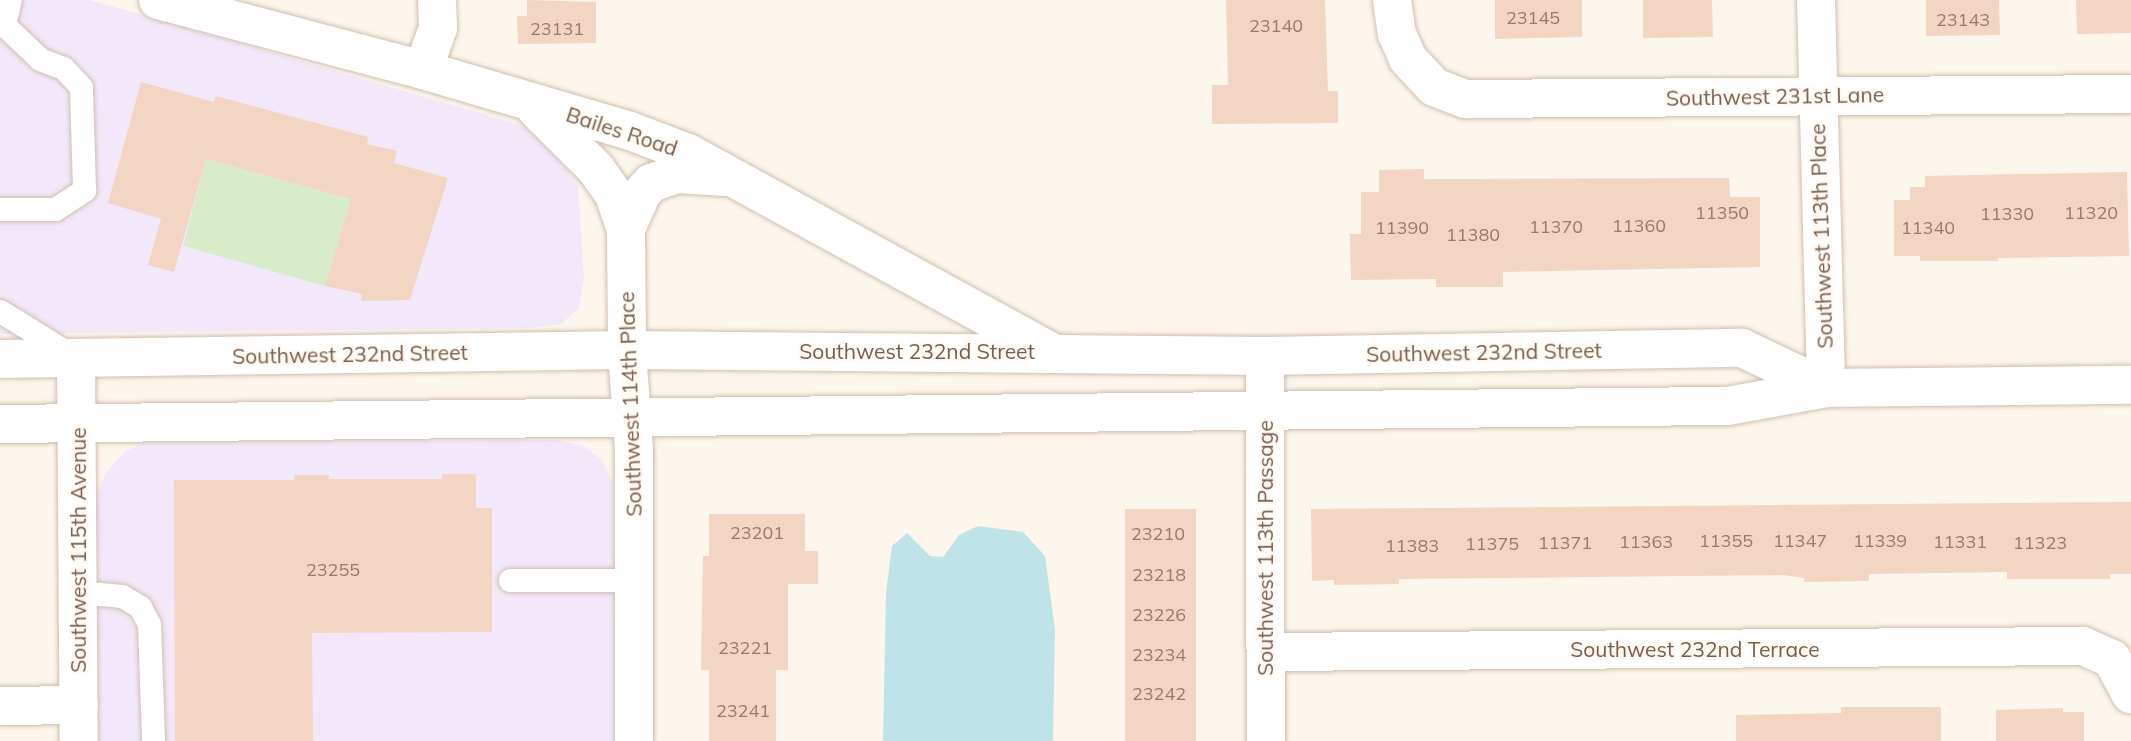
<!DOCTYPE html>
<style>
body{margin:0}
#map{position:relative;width:2131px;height:741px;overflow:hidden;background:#fdf6ec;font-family:Mulish,sans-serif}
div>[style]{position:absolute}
.education>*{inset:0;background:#f3e8fa}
.green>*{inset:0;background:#d8ecc9}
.water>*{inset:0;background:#bfe3e8}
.building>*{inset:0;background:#f3d5c3}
.roads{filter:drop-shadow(0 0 2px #d1beb0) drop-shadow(0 0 2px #d1beb0)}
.lane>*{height:23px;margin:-11.5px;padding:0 11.5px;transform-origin:11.5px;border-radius:11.5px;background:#fff}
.street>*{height:38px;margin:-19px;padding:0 19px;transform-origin:19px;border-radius:19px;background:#fff}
.secondary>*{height:38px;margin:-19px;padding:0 19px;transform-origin:19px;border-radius:19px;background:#fff}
span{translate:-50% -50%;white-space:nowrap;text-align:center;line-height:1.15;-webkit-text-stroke:5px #fffaf3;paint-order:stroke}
.number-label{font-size:18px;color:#987a6a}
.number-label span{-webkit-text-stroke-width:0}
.street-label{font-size:21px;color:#7a5c4d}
</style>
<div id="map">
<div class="education">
<i style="clip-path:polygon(0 0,90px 0,518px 124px,545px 142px,578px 185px,584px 278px,579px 308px,561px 324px,529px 328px,0 334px)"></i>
<i style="clip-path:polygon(558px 440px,584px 446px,602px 460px,613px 483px,616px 741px,97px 741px,95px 501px,105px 474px,124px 452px,144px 443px)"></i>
</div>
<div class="green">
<i style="clip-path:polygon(206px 159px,351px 199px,325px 286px,183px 246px)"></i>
</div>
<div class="water">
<i style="clip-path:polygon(978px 526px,1023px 532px,1045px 556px,1055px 629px,1053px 741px,883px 741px,886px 592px,892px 546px,907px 533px,930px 556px,943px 557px,959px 535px)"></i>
</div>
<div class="building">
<i style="clip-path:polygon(527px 0,596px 2px,596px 43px,518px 44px,517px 16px,527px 16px)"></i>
<i style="clip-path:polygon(1226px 0,1325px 0,1328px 91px,1338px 91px,1338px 123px,1212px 124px,1212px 85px,1228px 85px)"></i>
<i style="clip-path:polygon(1495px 0,1582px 0,1582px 37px,1495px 39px)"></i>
<i style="clip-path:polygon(1643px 0,1712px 0,1713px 37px,1643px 38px)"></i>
<i style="clip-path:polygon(1926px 0,1999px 0,2000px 35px,1926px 36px)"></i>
<i style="clip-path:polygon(2076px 0,2131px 0,2131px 33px,2077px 34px)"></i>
<i style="clip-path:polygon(141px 82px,214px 102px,216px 96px,368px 137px,367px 144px,397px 151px,394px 163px,448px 178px,410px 300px,361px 301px,362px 294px,325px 286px,351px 199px,206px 159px,174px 272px,148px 265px,161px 219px,108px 203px)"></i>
<i style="clip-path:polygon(1424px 169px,1424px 179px,1729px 178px,1730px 197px,1760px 197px,1760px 267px,1503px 272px,1503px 287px,1436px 287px,1436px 279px,1351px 280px,1350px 234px,1361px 234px,1361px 192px,1379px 192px,1379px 170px)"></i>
<i style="clip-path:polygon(2127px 172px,2129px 256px,1998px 258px,1998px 261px,1920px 261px,1920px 256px,1894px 256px,1894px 200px,1910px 200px,1910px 187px,1925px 187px,1925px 176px)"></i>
<i style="clip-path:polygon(442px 474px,476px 474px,476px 508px,492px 508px,492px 632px,312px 633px,313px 741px,175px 741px,174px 480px,294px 480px,294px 475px,329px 475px,329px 479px,442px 479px)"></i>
<i style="clip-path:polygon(2131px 502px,2131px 574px,2110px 574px,2110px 579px,2007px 579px,2007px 572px,1869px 574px,1869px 581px,1804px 582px,1804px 578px,1783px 575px,1399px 579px,1399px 584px,1334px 585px,1334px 580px,1312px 581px,1311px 509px)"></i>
<i style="clip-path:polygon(1125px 509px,1196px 509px,1196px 741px,1125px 741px)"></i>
<i style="clip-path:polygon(709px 514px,805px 514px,805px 551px,818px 551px,818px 584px,788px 584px,788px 670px,776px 670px,776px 741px,709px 741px,709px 670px,701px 670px,703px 556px,709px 556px)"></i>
<i style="clip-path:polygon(1841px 707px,1941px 707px,1941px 741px,1736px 741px,1736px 715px,1841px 713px)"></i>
<i style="clip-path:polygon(2063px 708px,2063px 712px,2084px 712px,2084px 741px,1996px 741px,1996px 710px)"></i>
</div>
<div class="roads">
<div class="lane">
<i style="left:0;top:209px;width:55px"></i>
<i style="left:55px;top:209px;width:35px;rotate:-33deg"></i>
<i style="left:84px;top:190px;width:103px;rotate:-91.7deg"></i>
<i style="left:81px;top:87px;width:26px;rotate:-133deg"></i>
<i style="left:63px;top:68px;width:25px;rotate:-159deg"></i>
<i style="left:40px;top:59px;width:50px;rotate:-136.6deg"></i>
<i style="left:4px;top:25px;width:26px;rotate:-77deg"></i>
<i style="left:0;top:311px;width:84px;rotate:31.8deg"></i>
<i style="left:510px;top:580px;width:123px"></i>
<i style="left:78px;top:592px;width:44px;rotate:5.2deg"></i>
<i style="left:122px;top:596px;width:21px;rotate:31deg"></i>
<i style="left:140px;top:607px;width:19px;rotate:62deg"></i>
<i style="left:149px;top:624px;width:117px;rotate:88deg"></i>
</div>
<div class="street">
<i style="left:158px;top:0;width:274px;rotate:14.8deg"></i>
<i style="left:423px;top:70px;width:216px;rotate:16.4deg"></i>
<i style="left:630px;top:131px;width:62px;rotate:20.8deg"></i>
<i style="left:688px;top:153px;width:413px;rotate:28.7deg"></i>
<i style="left:1392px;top:0;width:34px;rotate:82deg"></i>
<i style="left:1397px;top:34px;width:27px;rotate:66deg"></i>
<i style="left:1408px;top:59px;width:38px;rotate:47deg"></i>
<i style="left:1434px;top:87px;width:34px;rotate:21deg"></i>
<i style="left:1466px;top:99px;width:665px;rotate:-0.43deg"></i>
<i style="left:1816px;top:0;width:388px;rotate:88.5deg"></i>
<i style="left:423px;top:70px;width:45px;rotate:-70.3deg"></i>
<i style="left:438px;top:28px;width:28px;rotate:-92deg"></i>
<i style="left:536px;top:109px;width:85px;rotate:45deg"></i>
<i style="left:596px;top:169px;width:32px;rotate:55deg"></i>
<i style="left:614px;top:195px;width:36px;rotate:71deg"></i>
<i style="left:626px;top:229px;width:121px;rotate:89.5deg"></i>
<i style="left:627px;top:350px;width:101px;rotate:86deg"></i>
<i style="left:634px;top:451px;width:290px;rotate:90deg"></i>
<i style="left:626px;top:229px;width:39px;rotate:-66deg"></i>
<i style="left:642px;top:193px;width:13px;rotate:-48deg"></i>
<i style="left:651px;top:183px;width:28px;rotate:-19deg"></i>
<i style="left:677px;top:174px;width:48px;rotate:3.6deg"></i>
<i style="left:1265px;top:356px;width:385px;rotate:89.9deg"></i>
<i style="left:76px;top:358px;width:383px;rotate:89.6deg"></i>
<i style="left:1266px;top:652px;width:817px;rotate:-0.42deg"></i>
<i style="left:2083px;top:646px;width:32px;rotate:24deg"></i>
<i style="left:2112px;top:659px;width:40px;rotate:62deg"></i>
<i style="left:0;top:706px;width:79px;rotate:-0.7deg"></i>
</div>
<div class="secondary">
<i style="left:0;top:359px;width:627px;rotate:-0.82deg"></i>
<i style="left:627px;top:350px;width:638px;rotate:0.54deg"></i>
<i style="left:1265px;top:356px;width:477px;rotate:-1deg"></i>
<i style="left:1742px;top:348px;width:93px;rotate:25.5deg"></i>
<i style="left:0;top:424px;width:1728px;rotate:-0.6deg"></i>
<i style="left:1728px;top:406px;width:100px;rotate:-10.4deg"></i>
<i style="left:1826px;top:388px;width:305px;rotate:-0.6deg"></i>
</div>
</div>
<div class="number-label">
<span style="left:1533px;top:18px">23145</span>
<span style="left:1963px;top:20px">23143</span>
<span style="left:1276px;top:26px">23140</span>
<span style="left:557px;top:29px">23131</span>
<span style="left:1722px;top:213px">11350</span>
<span style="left:2091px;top:213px">11320</span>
<span style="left:2007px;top:214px">11330</span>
<span style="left:1639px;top:226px">11360</span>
<span style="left:1556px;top:227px">11370</span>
<span style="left:1402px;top:228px">11390</span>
<span style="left:1928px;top:228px">11340</span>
<span style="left:1473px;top:235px">11380</span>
<span style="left:757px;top:533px">23201</span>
<span style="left:1158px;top:534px">23210</span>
<span style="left:1726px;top:541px">11355</span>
<span style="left:1800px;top:541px">11347</span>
<span style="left:1880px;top:541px">11339</span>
<span style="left:1646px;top:542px">11363</span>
<span style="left:1960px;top:542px">11331</span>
<span style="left:1565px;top:543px">11371</span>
<span style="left:2040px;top:543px">11323</span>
<span style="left:1492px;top:544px">11375</span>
<span style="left:1412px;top:546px">11383</span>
<span style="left:333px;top:570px">23255</span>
<span style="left:1159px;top:575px">23218</span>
<span style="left:1159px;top:615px">23226</span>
<span style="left:745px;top:648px">23221</span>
<span style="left:1159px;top:655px">23234</span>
<span style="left:1159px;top:694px">23242</span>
<span style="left:743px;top:711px">23241</span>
</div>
<div class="street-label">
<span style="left:1775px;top:96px;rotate:-1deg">Southwest 231st Lane</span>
<span style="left:622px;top:131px;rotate:18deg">Bailes Road</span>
<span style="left:1821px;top:236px;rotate:-92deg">Southwest 113th Place</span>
<span style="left:917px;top:351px">Southwest 232nd Street</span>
<span style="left:1484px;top:352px;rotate:-1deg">Southwest 232nd Street</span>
<span style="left:350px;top:354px;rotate:-1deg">Southwest 232nd Street</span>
<span style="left:630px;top:404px;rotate:-92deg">Southwest 114th Place</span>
<span style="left:1265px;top:548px;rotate:-90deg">Southwest 113th Passage</span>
<span style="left:78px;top:550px;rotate:-90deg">Southwest 115th Avenue</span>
<span style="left:1695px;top:649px">Southwest 232nd Terrace</span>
</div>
</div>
